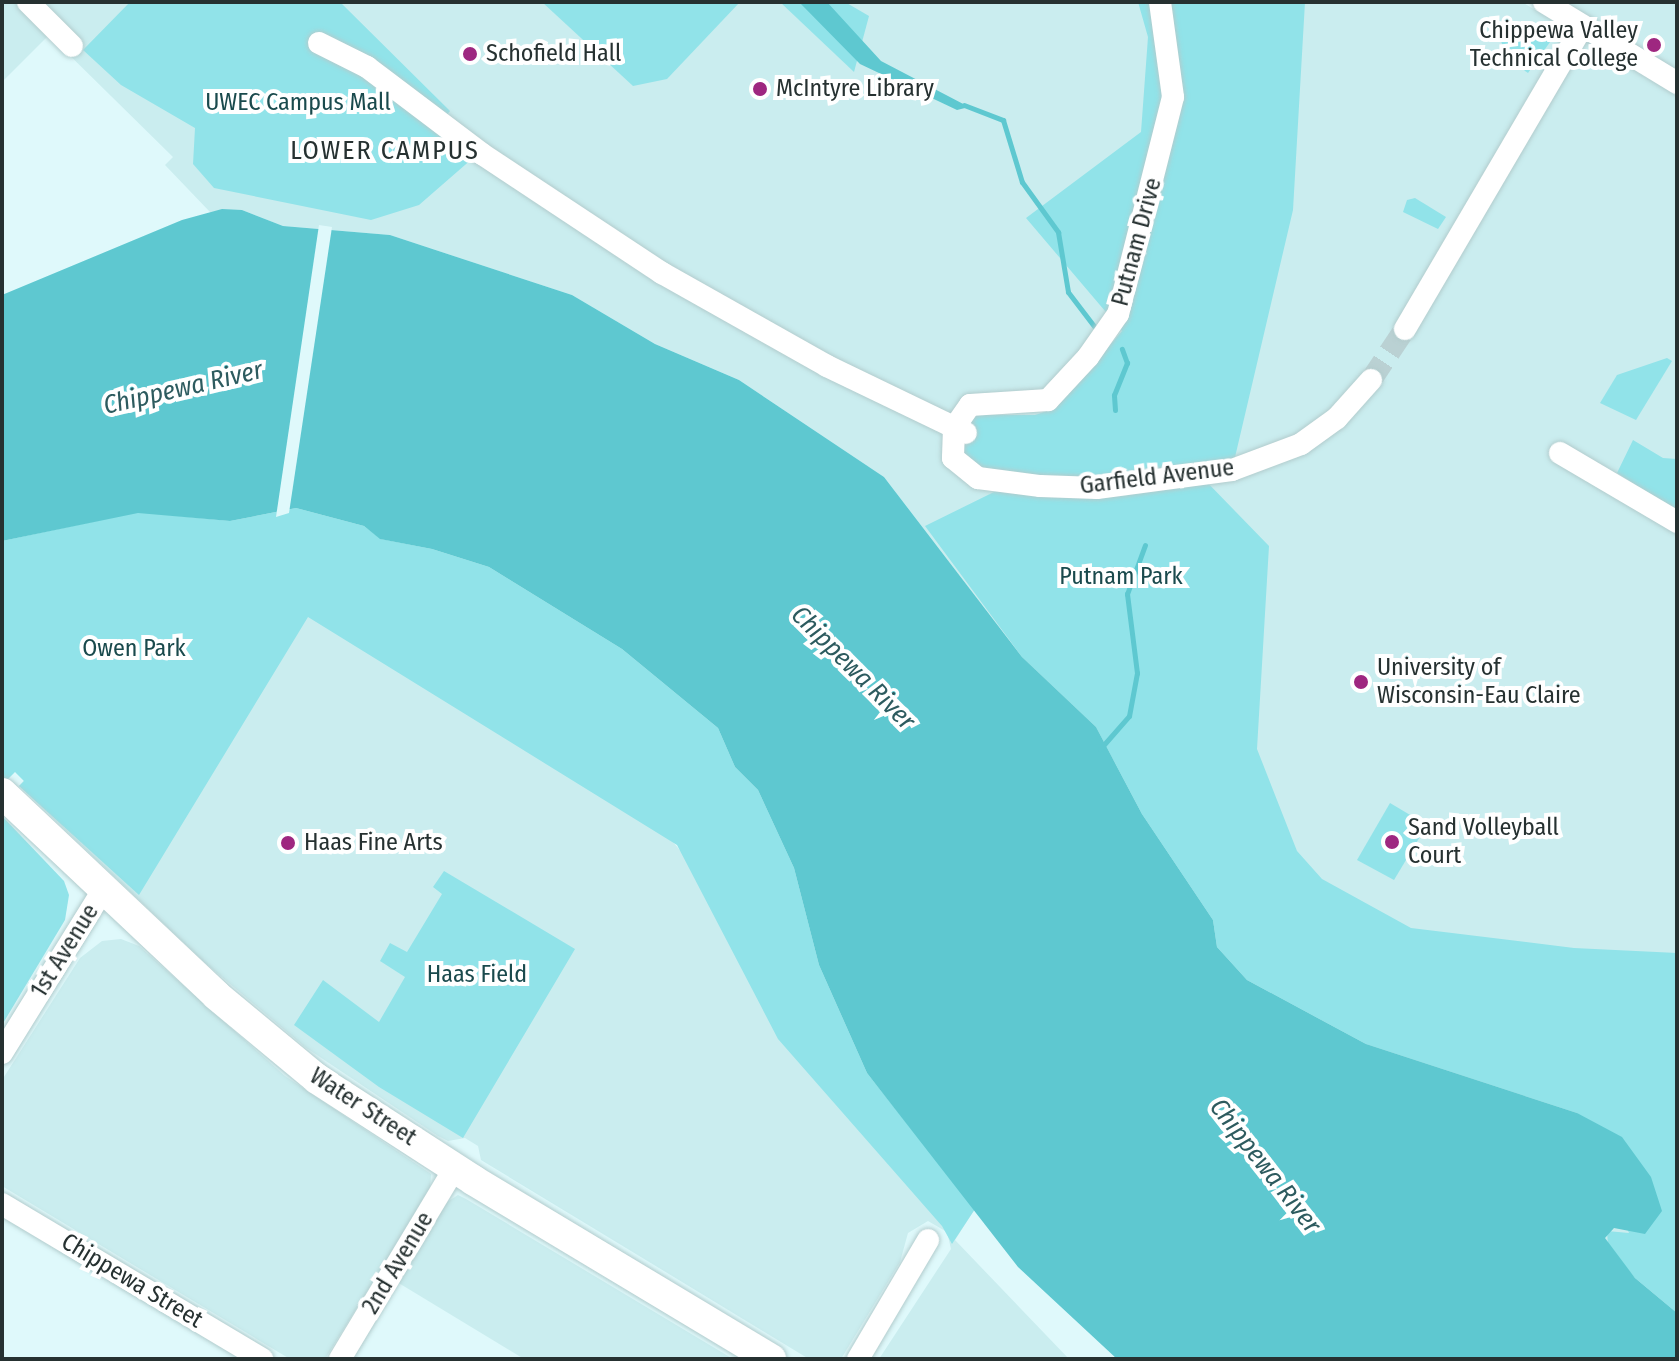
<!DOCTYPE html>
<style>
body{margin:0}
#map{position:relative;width:1679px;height:1361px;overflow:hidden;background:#dff9fb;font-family:"Fira Sans Condensed",sans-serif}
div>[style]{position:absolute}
.built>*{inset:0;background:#caedef}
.green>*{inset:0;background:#91e3e9}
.water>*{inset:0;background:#5ec8d0}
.pier>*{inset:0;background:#dff9fb}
.stream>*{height:5px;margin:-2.5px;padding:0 2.5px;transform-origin:2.5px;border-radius:2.5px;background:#5ec8d0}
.minor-tunnel>*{height:22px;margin-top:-11px;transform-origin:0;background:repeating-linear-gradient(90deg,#bad1d3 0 22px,transparent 0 33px)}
.roads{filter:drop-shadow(0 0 2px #b2cccd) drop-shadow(0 0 2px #b2cccd)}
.minor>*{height:22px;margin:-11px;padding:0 11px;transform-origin:11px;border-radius:11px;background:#fff}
.major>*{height:30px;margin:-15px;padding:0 15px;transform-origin:15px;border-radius:15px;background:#fff}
.dots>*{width:22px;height:22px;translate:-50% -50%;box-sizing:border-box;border:4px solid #fff;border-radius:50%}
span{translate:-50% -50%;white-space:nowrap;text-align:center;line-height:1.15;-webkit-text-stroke:8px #fff;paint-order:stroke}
.poi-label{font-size:24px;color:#263131}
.right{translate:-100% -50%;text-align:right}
.left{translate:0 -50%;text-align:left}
.park-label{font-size:24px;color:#1a4a4d}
.street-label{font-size:24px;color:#263131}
.neighbourhood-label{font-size:26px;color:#263131;letter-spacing:2px}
.water-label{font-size:26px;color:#2d5b5f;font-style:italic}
.frame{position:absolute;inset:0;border:4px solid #263131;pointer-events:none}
</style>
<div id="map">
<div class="built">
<i style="clip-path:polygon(2px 2px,1522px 2px,1677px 96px,1677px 1313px,1366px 1044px,1022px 657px,884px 477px,739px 380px,655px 344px,572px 295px,390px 235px,283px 226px,242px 210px,210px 212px,165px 165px,173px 157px,49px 35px,2px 82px)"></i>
<i style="clip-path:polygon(1560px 2px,1677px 2px,1677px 72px)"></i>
<i style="clip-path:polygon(2px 541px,432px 549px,975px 1209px,955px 1240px,1069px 1359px,879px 1359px,951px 1249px,947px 1232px,928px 1221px,908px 1233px,900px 1262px,841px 1359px,809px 1359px,481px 1160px,478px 1146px,465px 1138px,448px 1141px,438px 1136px,305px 1047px,203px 961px,19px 786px,24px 780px,2px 758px)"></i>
<i style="clip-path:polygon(121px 939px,139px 946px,285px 1076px,431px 1174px,430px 1190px,325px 1359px,290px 1359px,2px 1186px,2px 1080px,80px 958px,102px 941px)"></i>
<i style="clip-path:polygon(458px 1195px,466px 1199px,733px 1359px,524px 1359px,397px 1282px,444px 1204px)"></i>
</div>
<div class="green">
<i style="clip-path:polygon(130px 2px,340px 2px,450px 111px,435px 131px,473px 158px,419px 205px,371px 220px,214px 188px,193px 164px,195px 128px,121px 85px,83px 50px)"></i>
<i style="clip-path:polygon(542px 2px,740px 2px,667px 79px,633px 86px)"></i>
<i style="clip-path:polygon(780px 2px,845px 2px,869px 16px,854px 72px)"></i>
<i style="clip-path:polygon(1138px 2px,1305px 2px,1293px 210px,1232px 470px,1201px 476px,1269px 546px,1257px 749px,1297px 851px,1322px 879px,1411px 928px,1574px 948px,1677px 953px,1677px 1313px,1635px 1278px,1608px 1246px,1607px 1231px,1629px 1233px,1577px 1113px,1366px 1044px,1247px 980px,1217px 947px,1213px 920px,1142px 814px,1096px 727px,1022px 657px,925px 526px,996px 491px,960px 452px,973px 415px,1035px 415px,1056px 408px,1122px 331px,1026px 218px,1141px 132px,1148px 37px)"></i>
<i style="clip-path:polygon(1520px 27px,1555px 35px,1528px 73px,1507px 58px,1501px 41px,1506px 29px)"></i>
<i style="clip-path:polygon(1415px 198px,1446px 217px,1438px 229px,1403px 212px,1407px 200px)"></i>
<i style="clip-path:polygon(1667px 358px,1672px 361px,1636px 420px,1600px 403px,1617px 375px)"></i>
<i style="clip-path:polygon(1633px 440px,1663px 458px,1677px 459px,1677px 511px,1617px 473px)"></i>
<i style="clip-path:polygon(296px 508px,364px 526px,381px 539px,432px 549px,489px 567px,622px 649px,718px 728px,735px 767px,758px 790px,794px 868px,819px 965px,867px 1073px,975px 1209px,952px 1244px,942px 1226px,778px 1039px,677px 845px,308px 617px,139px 895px,19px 786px,24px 781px,15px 772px,2px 785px,2px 541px,138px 512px,230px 521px)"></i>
<i style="clip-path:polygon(1390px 803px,1427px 825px,1394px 880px,1357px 860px)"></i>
<i style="clip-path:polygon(2px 816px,64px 881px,69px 895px,65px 920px,2px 1025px)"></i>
<i style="clip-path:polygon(444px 871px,575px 949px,463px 1138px,379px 1087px,294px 1025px,323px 980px,379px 1022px,405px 977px,380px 961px,390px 943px,407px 952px,442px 894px,433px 887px)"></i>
</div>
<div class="water">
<i style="clip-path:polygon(799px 2px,827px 2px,881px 61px,969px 107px,957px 110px,860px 64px)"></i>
<i style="clip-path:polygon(222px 209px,242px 210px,283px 226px,390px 235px,572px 295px,655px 344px,739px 380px,884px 477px,1022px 657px,1096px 727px,1142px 814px,1213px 920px,1217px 947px,1247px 980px,1366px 1044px,1577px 1113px,1622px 1137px,1651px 1177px,1662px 1211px,1645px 1234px,1614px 1228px,1605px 1238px,1635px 1278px,1677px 1313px,1677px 1359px,1117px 1359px,1018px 1267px,867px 1073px,819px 965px,794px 868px,758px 790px,735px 767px,718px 728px,622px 649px,489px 567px,432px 549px,380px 539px,364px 526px,296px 508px,230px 521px,138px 513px,2px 541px,2px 295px,182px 220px)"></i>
</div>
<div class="pier">
<i style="clip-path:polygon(319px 225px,332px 227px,289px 513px,276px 517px)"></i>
</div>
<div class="stream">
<i style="left:964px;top:105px;width:42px;rotate:21deg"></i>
<i style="left:1003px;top:120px;width:65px;rotate:73deg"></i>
<i style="left:1022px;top:182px;width:62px;rotate:54.2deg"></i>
<i style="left:1058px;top:232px;width:61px;rotate:80.5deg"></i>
<i style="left:1068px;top:292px;width:43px;rotate:52.6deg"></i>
<i style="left:1115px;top:410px;width:15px;rotate:-94deg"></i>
<i style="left:1114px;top:395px;width:35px;rotate:-68deg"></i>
<i style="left:1127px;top:363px;width:15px;rotate:-110deg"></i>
<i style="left:1100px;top:749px;width:44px;rotate:-48.7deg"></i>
<i style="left:1129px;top:716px;width:44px;rotate:-79.5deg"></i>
<i style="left:1137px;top:673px;width:80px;rotate:-97.2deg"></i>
<i style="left:1127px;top:594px;width:52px;rotate:-69.8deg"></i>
</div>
<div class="minor-tunnel">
<i style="left:1371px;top:380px;width:61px;rotate:-56.3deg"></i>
</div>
<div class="roads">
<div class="minor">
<i style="left:28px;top:2px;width:62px;rotate:45deg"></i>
<i style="left:1160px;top:2px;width:96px;rotate:82.2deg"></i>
<i style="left:1173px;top:97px;width:224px;rotate:104.2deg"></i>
<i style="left:1118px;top:314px;width:52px;rotate:124.9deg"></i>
<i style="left:1088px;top:357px;width:59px;rotate:132.9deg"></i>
<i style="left:1048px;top:400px;width:78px;rotate:176.3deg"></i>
<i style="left:970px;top:405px;width:28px;rotate:125deg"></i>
<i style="left:954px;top:428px;width:30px;rotate:92deg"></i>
<i style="left:953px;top:458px;width:32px;rotate:39deg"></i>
<i style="left:978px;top:478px;width:63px;rotate:7.4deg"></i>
<i style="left:1040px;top:486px;width:57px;rotate:2deg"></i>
<i style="left:1097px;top:488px;width:136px;rotate:-7.6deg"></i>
<i style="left:1232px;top:470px;width:74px;rotate:-20.6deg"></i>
<i style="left:1301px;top:444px;width:44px;rotate:-35.8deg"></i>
<i style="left:1337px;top:418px;width:51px;rotate:-48.2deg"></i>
<i style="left:1544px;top:2px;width:156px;rotate:31.3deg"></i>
<i style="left:319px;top:43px;width:54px;rotate:26.6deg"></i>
<i style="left:367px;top:67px;width:144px;rotate:37.1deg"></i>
<i style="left:482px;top:154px;width:216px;rotate:33.5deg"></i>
<i style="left:662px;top:273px;width:189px;rotate:29.4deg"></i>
<i style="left:827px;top:366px;width:154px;rotate:25.7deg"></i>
<i style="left:1405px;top:329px;width:351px;rotate:-59.6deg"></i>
<i style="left:1560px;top:453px;width:136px;rotate:30.5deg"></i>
<i style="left:2px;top:1053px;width:192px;rotate:-58.2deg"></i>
<i style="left:2px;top:1204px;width:303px;rotate:30.8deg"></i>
<i style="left:340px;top:1359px;width:225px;rotate:-59deg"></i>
<i style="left:858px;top:1359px;width:138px;rotate:-59.5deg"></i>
</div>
<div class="major">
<i style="left:2px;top:793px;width:294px;rotate:43.3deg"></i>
<i style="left:216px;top:995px;width:131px;rotate:39.7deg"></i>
<i style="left:317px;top:1079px;width:186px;rotate:32.9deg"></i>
<i style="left:473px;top:1180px;width:348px;rotate:31deg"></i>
</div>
</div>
<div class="dots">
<i style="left:1654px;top:45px;background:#9e2780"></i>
<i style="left:470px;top:54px;background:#9e2780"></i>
<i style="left:760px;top:89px;background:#9e2780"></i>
<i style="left:1361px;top:682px;background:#9e2780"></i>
<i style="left:1392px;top:842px;background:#9e2780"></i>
<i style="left:288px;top:843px;background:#9e2780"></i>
</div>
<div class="poi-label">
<span class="right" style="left:1638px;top:45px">Chippewa Valley<br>Technical College</span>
<span class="left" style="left:486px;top:54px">Schofield Hall</span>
<span class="left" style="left:776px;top:89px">McIntyre Library</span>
<span class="left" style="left:1377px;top:682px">University of<br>Wisconsin-Eau Claire</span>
<span class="left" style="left:1408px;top:842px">Sand Volleyball<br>Court</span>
<span class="left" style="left:304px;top:843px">Haas Fine Arts</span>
</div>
<div class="park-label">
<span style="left:298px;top:103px">UWEC Campus Mall</span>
<span style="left:1121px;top:577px">Putnam Park</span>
<span style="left:134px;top:649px">Owen Park</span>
<span style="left:477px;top:975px">Haas Field</span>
</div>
<div class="street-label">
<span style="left:1137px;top:242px;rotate:-75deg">Putnam Drive</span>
<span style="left:1157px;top:477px;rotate:-7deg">Garfield Avenue</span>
<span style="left:65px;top:951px;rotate:-58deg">1st Avenue</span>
<span style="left:363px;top:1107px;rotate:33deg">Water Street</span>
<span style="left:398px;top:1263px;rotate:-59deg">2nd Avenue</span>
<span style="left:132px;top:1281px;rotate:31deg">Chippewa Street</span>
</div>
<div class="neighbourhood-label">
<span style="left:385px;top:151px">LOWER CAMPUS</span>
</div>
<div class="water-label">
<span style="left:183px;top:388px;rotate:-13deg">Chippewa River</span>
<span style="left:853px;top:668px;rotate:45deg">Chippewa River</span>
<span style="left:1265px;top:1166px;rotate:52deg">Chippewa River</span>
</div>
<div class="frame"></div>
</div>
